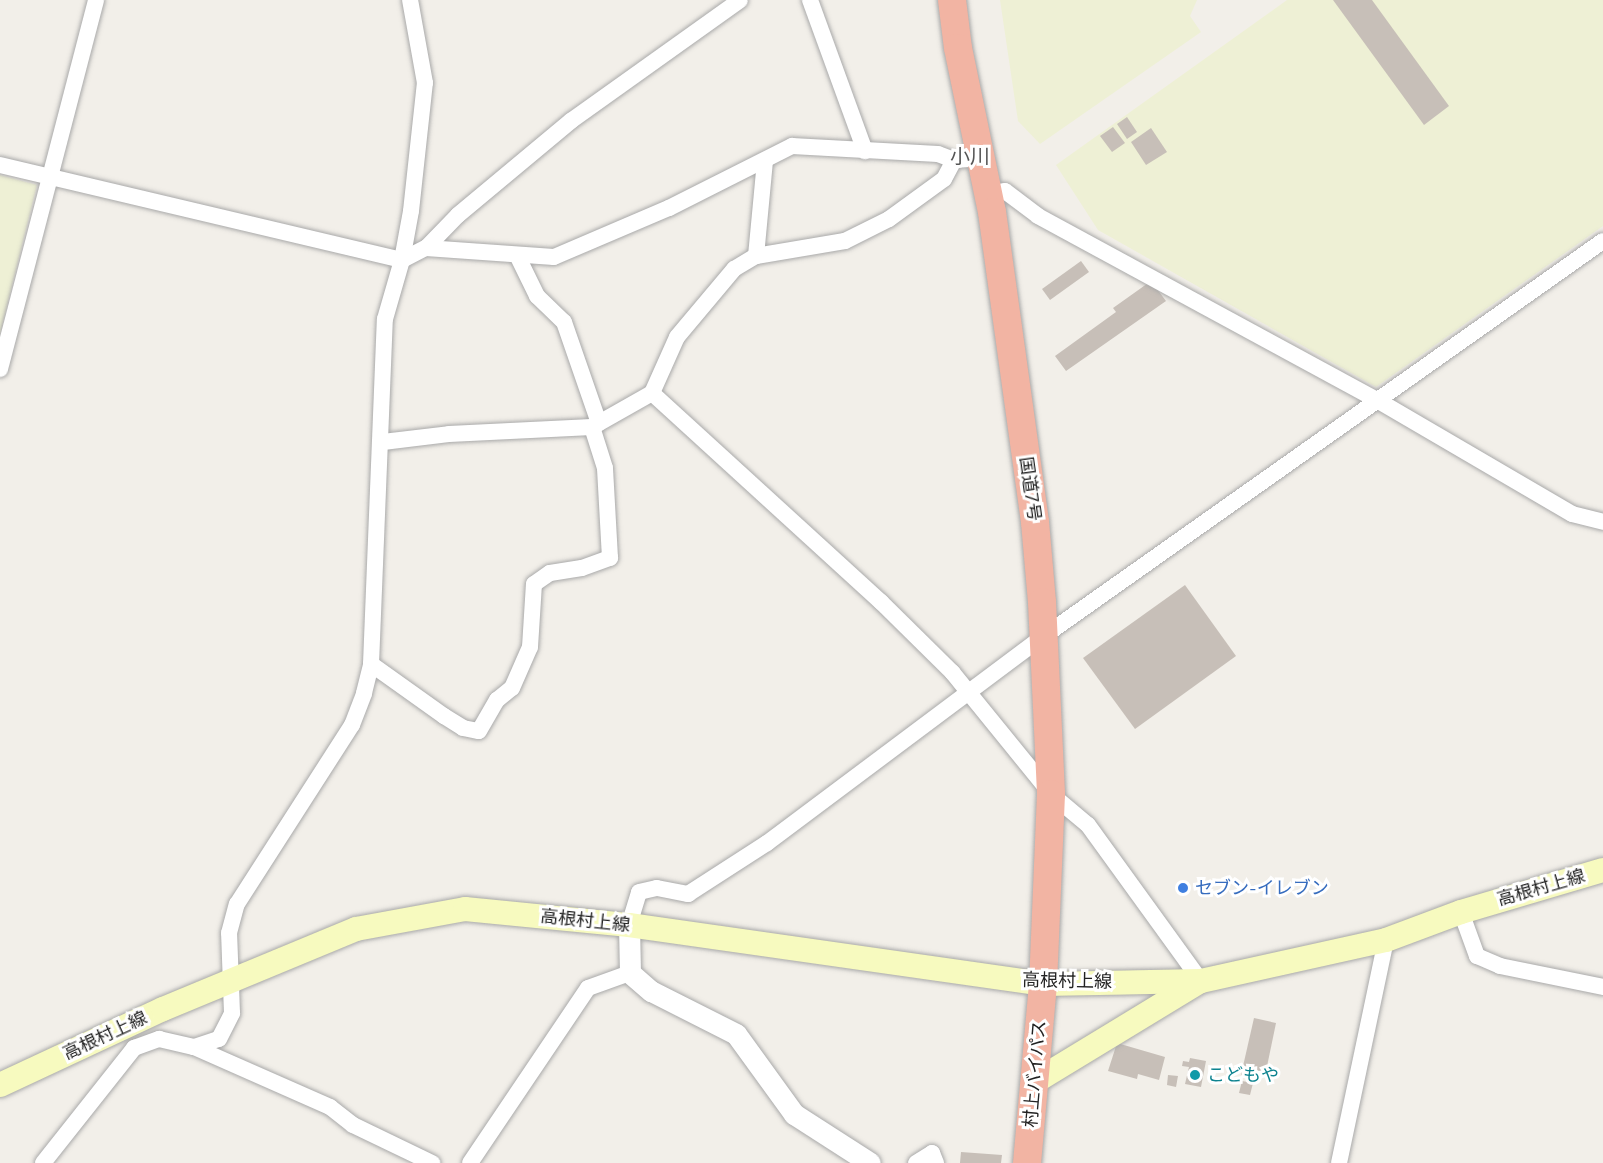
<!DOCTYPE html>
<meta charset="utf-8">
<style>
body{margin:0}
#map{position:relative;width:1603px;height:1163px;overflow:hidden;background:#f2efe9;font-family:"Nunito Sans","Noto Sans JP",sans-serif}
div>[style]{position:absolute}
.farmland>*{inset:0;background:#eef0d5}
.building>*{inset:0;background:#c7bfb8}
.roads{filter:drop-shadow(0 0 2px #a9a9a9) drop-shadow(0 0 2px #a9a9a9)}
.minor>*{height:16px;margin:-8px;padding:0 8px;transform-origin:8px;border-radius:8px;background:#fff}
.tertiary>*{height:21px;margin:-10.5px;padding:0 10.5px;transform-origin:10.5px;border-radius:10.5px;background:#fff}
.secondary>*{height:24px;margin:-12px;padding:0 12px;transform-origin:12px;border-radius:12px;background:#f7fabf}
.trunk>*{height:28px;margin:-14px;padding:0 14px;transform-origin:14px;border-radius:14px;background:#f2b4a3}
.dots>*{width:16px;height:16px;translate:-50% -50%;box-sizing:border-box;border:3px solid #fff;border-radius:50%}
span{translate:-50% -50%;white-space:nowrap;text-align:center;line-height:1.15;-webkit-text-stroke:6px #fff;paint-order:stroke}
.street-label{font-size:18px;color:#222}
.shop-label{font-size:18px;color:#366cbe}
.left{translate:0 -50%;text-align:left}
.culture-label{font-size:18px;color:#0d838f}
.neighbourhood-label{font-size:20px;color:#555}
</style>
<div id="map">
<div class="farmland">
<i style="clip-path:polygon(1000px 0,1197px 0,1190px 16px,1201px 32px,1040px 144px,1018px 121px)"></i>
<i style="clip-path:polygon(1287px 0,1603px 0,1603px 226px,1376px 387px,1098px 230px,1056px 165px)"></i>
<i style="clip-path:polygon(0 175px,37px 185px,0 334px)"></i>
</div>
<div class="building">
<i style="clip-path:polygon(1333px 0,1372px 0,1449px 106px,1424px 125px)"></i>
<i style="clip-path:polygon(1127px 117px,1137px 132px,1127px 139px,1117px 124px)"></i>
<i style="clip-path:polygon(1113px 127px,1125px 143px,1112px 152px,1100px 136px)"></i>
<i style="clip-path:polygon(1151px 128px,1167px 152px,1146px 165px,1131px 142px)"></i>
<i style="clip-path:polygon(1081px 261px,1089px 272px,1050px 300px,1042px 289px)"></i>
<i style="clip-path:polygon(1151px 281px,1166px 301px,1066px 371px,1055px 356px,1116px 312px,1113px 308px)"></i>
<i style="clip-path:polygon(1185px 585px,1236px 656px,1135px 729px,1083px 658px)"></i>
<i style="clip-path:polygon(1254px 1018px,1276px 1023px,1265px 1076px,1241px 1075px)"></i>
<i style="clip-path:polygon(1117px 1043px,1165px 1057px,1159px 1080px,1138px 1074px,1137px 1079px,1108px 1071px)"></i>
<i style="clip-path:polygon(1190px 1058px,1206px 1061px,1201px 1087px,1185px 1084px,1189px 1067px,1182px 1066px,1183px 1061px,1189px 1062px)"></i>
<i style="clip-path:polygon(1168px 1075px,1178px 1076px,1176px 1087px,1167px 1085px)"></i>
<i style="clip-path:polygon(1242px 1081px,1253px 1083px,1250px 1095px,1239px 1093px)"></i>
<i style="clip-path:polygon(961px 1152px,1002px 1155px,1001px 1163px,960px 1163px)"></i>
</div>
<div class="roads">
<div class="minor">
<i style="left:810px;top:0;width:161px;rotate:70deg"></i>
<i style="left:0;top:165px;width:413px;rotate:13.3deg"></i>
<i style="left:402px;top:260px;width:27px;rotate:-27deg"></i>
<i style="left:426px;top:248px;width:46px;rotate:-45.9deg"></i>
<i style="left:458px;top:215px;width:148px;rotate:-39.8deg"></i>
<i style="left:572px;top:120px;width:206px;rotate:-35.5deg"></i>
<i style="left:987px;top:193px;width:18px;rotate:-6deg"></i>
<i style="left:1005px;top:191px;width:41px;rotate:37.1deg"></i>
<i style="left:1038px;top:216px;width:386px;rotate:28.5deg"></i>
<i style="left:1377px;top:400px;width:226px;rotate:30.3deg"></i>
<i style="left:1572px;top:514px;width:32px;rotate:14deg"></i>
<i style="left:426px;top:248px;width:128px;rotate:4deg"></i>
<i style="left:554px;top:257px;width:125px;rotate:-23.1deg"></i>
<i style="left:669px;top:208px;width:138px;rotate:-26.8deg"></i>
<i style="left:792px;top:146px;width:146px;rotate:3.1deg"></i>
<i style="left:938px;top:154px;width:17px;rotate:21deg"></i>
<i style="left:517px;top:255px;width:46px;rotate:64deg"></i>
<i style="left:537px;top:296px;width:37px;rotate:44deg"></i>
<i style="left:564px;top:322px;width:107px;rotate:70.9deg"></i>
<i style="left:756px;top:256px;width:95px;rotate:-84.6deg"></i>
<i style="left:0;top:369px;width:381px;rotate:-75.4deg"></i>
<i style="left:652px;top:393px;width:310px;rotate:42.4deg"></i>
<i style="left:881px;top:602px;width:100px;rotate:44.6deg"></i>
<i style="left:952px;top:672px;width:157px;rotate:50.9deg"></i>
<i style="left:1051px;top:794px;width:48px;rotate:40deg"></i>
<i style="left:1088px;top:825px;width:193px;rotate:54.1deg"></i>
<i style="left:383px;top:442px;width:66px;rotate:-6.9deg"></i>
<i style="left:449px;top:434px;width:143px;rotate:-2.8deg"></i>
<i style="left:592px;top:427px;width:69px;rotate:-29.5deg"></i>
<i style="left:652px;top:393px;width:61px;rotate:-65.9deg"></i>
<i style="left:677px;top:337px;width:89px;rotate:-50deg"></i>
<i style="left:734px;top:269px;width:26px;rotate:-31deg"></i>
<i style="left:756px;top:256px;width:90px;rotate:-9.6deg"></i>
<i style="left:845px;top:241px;width:49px;rotate:-26.6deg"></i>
<i style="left:889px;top:219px;width:68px;rotate:-36deg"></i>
<i style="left:944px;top:179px;width:21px;rotate:-62deg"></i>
<i style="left:954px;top:160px;width:26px;rotate:-4deg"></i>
<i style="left:371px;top:664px;width:90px;rotate:35.5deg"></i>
<i style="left:444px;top:716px;width:22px;rotate:32deg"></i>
<i style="left:463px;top:728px;width:16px;rotate:11deg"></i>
<i style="left:479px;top:731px;width:36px;rotate:-60deg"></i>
<i style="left:497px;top:700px;width:19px;rotate:-39deg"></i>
<i style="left:512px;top:688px;width:45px;rotate:-66.3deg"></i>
<i style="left:530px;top:647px;width:63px;rotate:-86.4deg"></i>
<i style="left:534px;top:584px;width:19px;rotate:-35deg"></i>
<i style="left:550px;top:573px;width:32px;rotate:-9deg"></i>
<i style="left:582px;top:568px;width:30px;rotate:-20deg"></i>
<i style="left:610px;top:558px;width:90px;rotate:-93.2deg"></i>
<i style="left:605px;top:468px;width:43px;rotate:-107.6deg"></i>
<i style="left:1461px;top:912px;width:47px;rotate:70deg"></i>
<i style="left:1477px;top:956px;width:25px;rotate:23deg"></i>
<i style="left:1500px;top:966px;width:105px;rotate:11.5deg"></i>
<i style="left:629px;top:925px;width:34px;rotate:-73deg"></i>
<i style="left:639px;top:892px;width:18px;rotate:-13deg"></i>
<i style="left:657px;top:888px;width:32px;rotate:11deg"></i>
<i style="left:688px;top:894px;width:94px;rotate:-32.8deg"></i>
<i style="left:767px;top:843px;width:346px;rotate:-36.8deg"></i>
<i style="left:1044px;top:636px;width:684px;rotate:-35.25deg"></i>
<i style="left:194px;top:1047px;width:149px;rotate:23.8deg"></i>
<i style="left:330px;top:1107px;width:29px;rotate:38deg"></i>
<i style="left:353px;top:1125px;width:88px;rotate:25.7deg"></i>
<i style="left:43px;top:1163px;width:147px;rotate:-51.6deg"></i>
<i style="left:134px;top:1048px;width:27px;rotate:-20deg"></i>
<i style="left:159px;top:1039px;width:36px;rotate:13deg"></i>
<i style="left:194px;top:1047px;width:26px;rotate:-18deg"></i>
<i style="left:219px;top:1039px;width:29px;rotate:-63deg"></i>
<i style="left:232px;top:1013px;width:80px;rotate:-92.1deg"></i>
<i style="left:229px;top:933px;width:30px;rotate:-75deg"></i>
<i style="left:237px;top:904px;width:213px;rotate:-57.3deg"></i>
<i style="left:352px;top:725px;width:34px;rotate:-69deg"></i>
<i style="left:364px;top:693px;width:30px;rotate:-76deg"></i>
<i style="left:371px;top:664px;width:345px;rotate:-87.7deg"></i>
<i style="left:385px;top:319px;width:61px;rotate:-73.9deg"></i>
<i style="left:402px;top:260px;width:50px;rotate:-79.6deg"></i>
<i style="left:411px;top:211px;width:129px;rotate:-83.8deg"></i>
<i style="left:425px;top:83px;width:84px;rotate:-100.2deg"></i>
<i style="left:470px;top:1163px;width:211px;rotate:-56deg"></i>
<i style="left:588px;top:988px;width:45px;rotate:-19.7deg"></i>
<i style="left:916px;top:1163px;width:19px;rotate:-32deg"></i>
<i style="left:932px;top:1153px;width:11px;rotate:68deg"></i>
<i style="left:1339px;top:1163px;width:228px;rotate:-78.1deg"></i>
</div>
<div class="tertiary">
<i style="left:629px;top:925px;width:48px;rotate:88.8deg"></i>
<i style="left:630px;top:973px;width:28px;rotate:41deg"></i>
<i style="left:651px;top:991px;width:95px;rotate:26.8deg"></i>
<i style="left:736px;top:1034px;width:99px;rotate:54.1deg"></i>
<i style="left:794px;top:1114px;width:90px;rotate:32.8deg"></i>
</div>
<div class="secondary">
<i style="left:1036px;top:1081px;width:191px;rotate:-31.3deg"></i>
<i style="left:0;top:1085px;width:180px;rotate:-25deg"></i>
<i style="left:163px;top:1009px;width:209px;rotate:-22.5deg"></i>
<i style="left:356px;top:929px;width:111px;rotate:-10.4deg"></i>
<i style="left:465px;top:909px;width:165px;rotate:5.6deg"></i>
<i style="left:629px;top:925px;width:418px;rotate:8.1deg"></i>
<i style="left:1043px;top:984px;width:158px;rotate:-1.1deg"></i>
<i style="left:1201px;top:981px;width:189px;rotate:-12.5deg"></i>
<i style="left:1386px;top:940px;width:80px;rotate:-20.5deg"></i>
<i style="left:1461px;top:912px;width:148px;rotate:-16.5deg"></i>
</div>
<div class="trunk">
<i style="left:952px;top:0;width:48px;rotate:82.9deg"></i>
<i style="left:958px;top:48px;width:167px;rotate:78.3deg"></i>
<i style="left:992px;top:212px;width:313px;rotate:82.1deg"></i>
<i style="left:1035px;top:522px;width:80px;rotate:85deg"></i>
<i style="left:1042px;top:602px;width:192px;rotate:87.3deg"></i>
<i style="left:1051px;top:794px;width:190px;rotate:92.4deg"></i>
<i style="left:1043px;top:984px;width:180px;rotate:95.1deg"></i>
</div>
</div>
<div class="dots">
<i style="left:1183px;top:888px;background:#3f7fe0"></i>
<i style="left:1195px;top:1075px;background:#0f9aa8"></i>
</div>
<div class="street-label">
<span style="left:1030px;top:489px;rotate:82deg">国道7号</span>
<span style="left:1541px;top:888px;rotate:-16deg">高根村上線</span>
<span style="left:585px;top:921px;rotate:6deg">高根村上線</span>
<span style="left:1067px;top:981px;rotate:1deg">高根村上線</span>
<span style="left:105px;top:1036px;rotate:-25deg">高根村上線</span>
<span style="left:1035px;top:1074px;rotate:-85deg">村上バイパス</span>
</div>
<div class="shop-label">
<span class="left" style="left:1195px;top:888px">セブン-イレブン</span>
</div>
<div class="culture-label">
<span class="left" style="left:1207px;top:1075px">こどもや</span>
</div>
<div class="neighbourhood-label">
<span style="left:970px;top:156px">小川</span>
</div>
</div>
